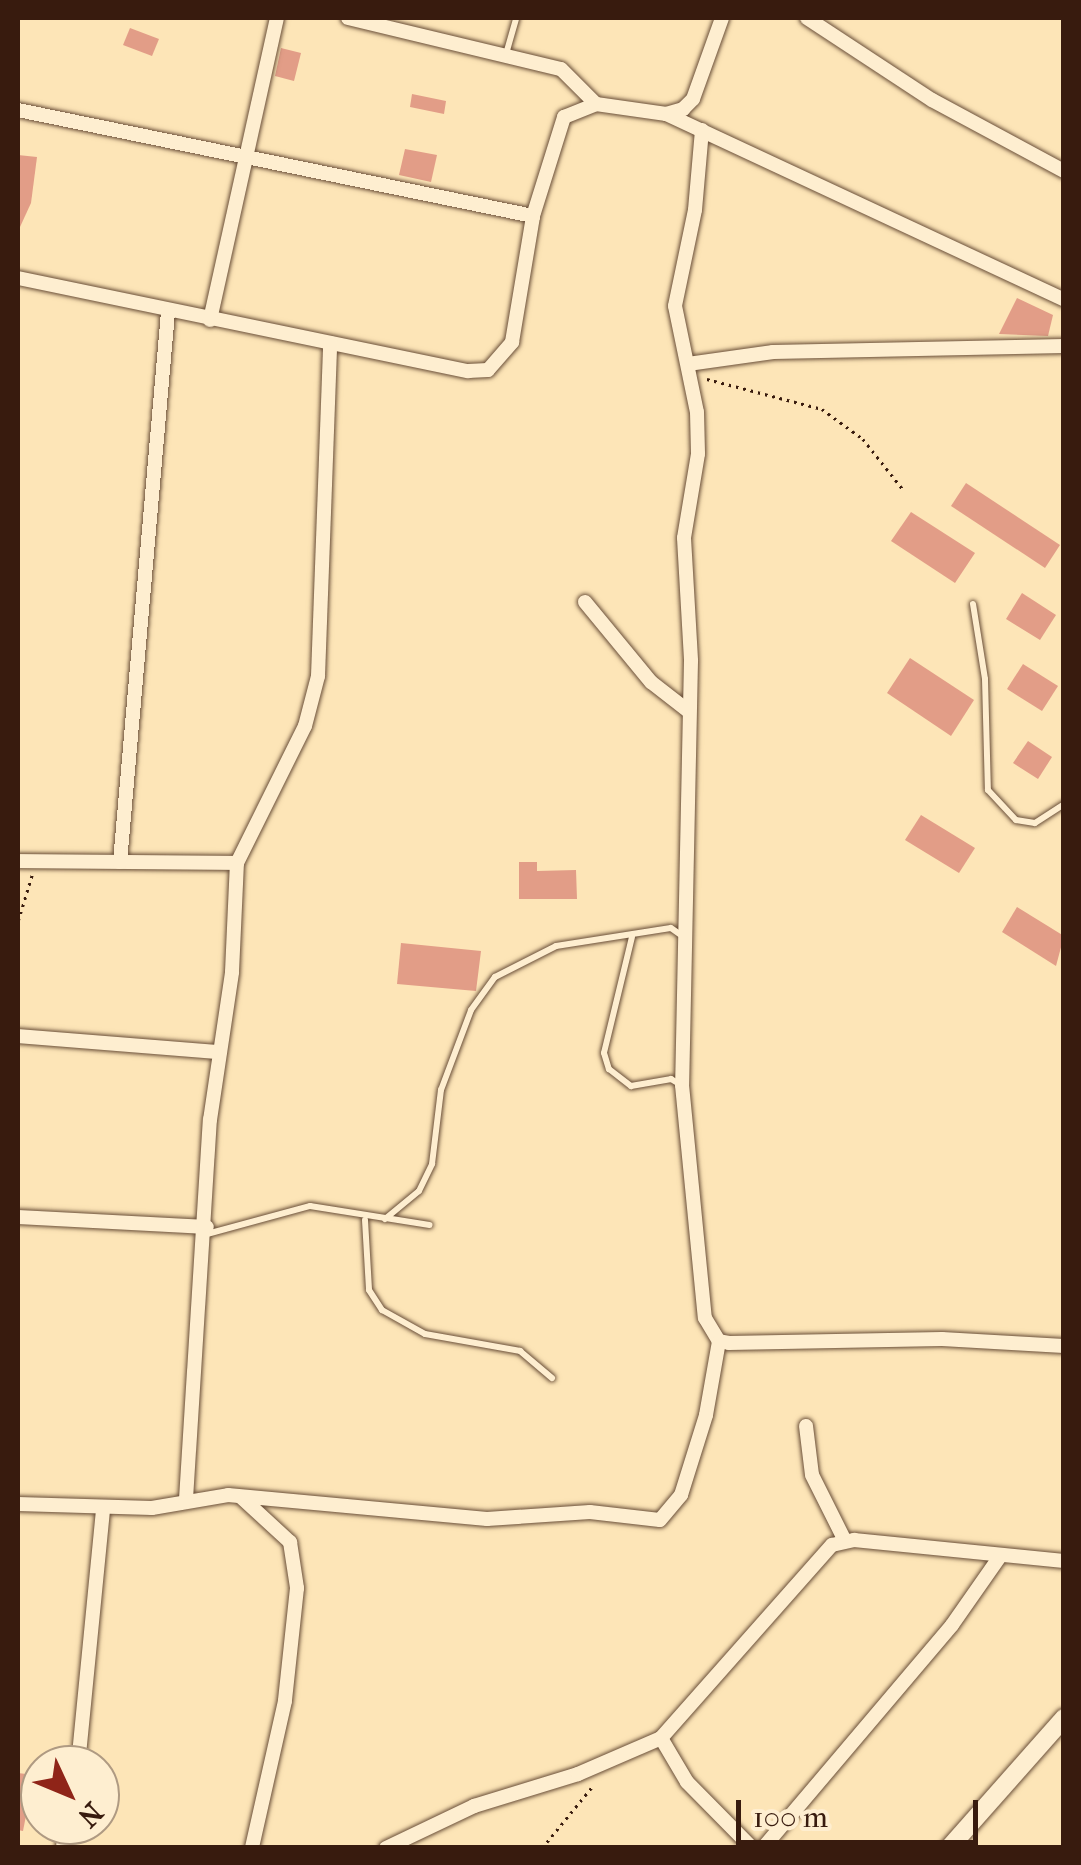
<!DOCTYPE html>
<style>
body{margin:0}
#map{position:relative;width:1081px;height:1865px;overflow:hidden;background:#fde5b7;font-family:"IM FELL French Canon",serif}
div>[style]{position:absolute}
.building>*{inset:0;background:#e29d87}
.path>*{height:2.5px;margin-top:-1.25px;transform-origin:0;background:repeating-linear-gradient(90deg,#381b0e 0 2.5px,transparent 0 7.5px)}
.roads{filter:drop-shadow(0 0 2px #694e38) drop-shadow(0 0 2px #694e38)}
.service>*{height:6px;margin:-3px;padding:0 3px;transform-origin:3px;border-radius:3px;background:#feeed0}
.minor>*{height:14px;margin:-7px;padding:0 7px;transform-origin:7px;border-radius:7px;background:#feeed0}
.tertiary>*{height:18px;margin:-9px;padding:0 9px;transform-origin:9px;border-radius:9px;background:#feeed0}
span{translate:-50% -50%;white-space:nowrap;text-align:center;line-height:1.15;-webkit-text-stroke:8px #feeed0;paint-order:stroke}
.frame{position:absolute;inset:0;border:20px solid #381b0e;pointer-events:none}
.north{position:absolute;left:20px;top:1745px;width:100px;height:100px;box-sizing:border-box;background:#feeed0;border:2px solid #af9a82;border-radius:50%;rotate:134deg;font-size:28px;font-weight:700;line-height:40px;text-align:center;color:#381b0e}
.north::after{content:'';display:block;margin:auto;width:35px;height:45px;background:#8f2418;clip-path:polygon(50% 0,100% 100%,50% 72%,0 100%)}
.scale{position:absolute;left:736px;top:1800px;width:242px;height:45px;box-sizing:border-box;border:5px solid #381b0e;border-top:0;padding-left:12px;font-size:30px;line-height:35px;white-space:nowrap;color:#381b0e;-webkit-text-stroke:8px #feeed0;paint-order:stroke}
</style>
<div id="map">
<div class="building">
<i style="clip-path:polygon(130px 28px,159px 39px,152px 56px,123px 45px)"></i>
<i style="clip-path:polygon(281px 48px,301px 53px,294px 81px,275px 76px)"></i>
<i style="clip-path:polygon(412px 94px,446px 101px,444px 114px,410px 107px)"></i>
<i style="clip-path:polygon(405px 149px,437px 155px,431px 182px,399px 175px)"></i>
<i style="clip-path:polygon(18px 155px,37px 157px,31px 203px,20px 227px)"></i>
<i style="clip-path:polygon(1017px 298px,1053px 315px,1048px 336px,999px 334px)"></i>
<i style="clip-path:polygon(966px 483px,1060px 545px,1045px 568px,951px 506px)"></i>
<i style="clip-path:polygon(911px 512px,975px 553px,955px 583px,891px 541px)"></i>
<i style="clip-path:polygon(1022px 593px,1056px 615px,1040px 640px,1006px 619px)"></i>
<i style="clip-path:polygon(910px 658px,974px 700px,951px 736px,887px 693px)"></i>
<i style="clip-path:polygon(1023px 664px,1058px 686px,1042px 711px,1007px 689px)"></i>
<i style="clip-path:polygon(1028px 741px,1052px 757px,1038px 779px,1013px 763px)"></i>
<i style="clip-path:polygon(921px 815px,975px 848px,959px 873px,905px 840px)"></i>
<i style="clip-path:polygon(519px 862px,537px 862px,537px 871px,576px 870px,577px 899px,519px 899px)"></i>
<i style="clip-path:polygon(1017px 907px,1064px 936px,1056px 966px,1002px 932px)"></i>
<i style="clip-path:polygon(401px 943px,481px 951px,476px 991px,397px 984px)"></i>
<i style="clip-path:polygon(18px 1773px,34px 1775px,23px 1831px,18px 1830px)"></i>
</div>
<div class="path">
<i style="left:707px;top:379px;width:119px;rotate:14.6deg"></i>
<i style="left:822px;top:409px;width:51px;rotate:36.2deg"></i>
<i style="left:863px;top:439px;width:63px;rotate:51.5deg"></i>
<i style="left:18px;top:921px;width:48px;rotate:-73.1deg"></i>
<i style="left:542px;top:1848px;width:79px;rotate:-50.7deg"></i>
</div>
<div class="roads">
<div class="service">
<i style="left:506px;top:54px;width:37px;rotate:-74deg"></i>
<i style="left:973px;top:604px;width:76px;rotate:80.9deg"></i>
<i style="left:985px;top:679px;width:111px;rotate:88.5deg"></i>
<i style="left:988px;top:790px;width:41px;rotate:47deg"></i>
<i style="left:1016px;top:820px;width:19px;rotate:9deg"></i>
<i style="left:1035px;top:823px;width:35px;rotate:-33deg"></i>
<i style="left:632px;top:937px;width:119px;rotate:103.6deg"></i>
<i style="left:604px;top:1053px;width:17px;rotate:73deg"></i>
<i style="left:609px;top:1069px;width:28px;rotate:38deg"></i>
<i style="left:631px;top:1086px;width:41px;rotate:-9.9deg"></i>
<i style="left:671px;top:1079px;width:12px;rotate:31deg"></i>
<i style="left:385px;top:1219px;width:44px;rotate:-39.5deg"></i>
<i style="left:419px;top:1191px;width:30px;rotate:-64deg"></i>
<i style="left:432px;top:1164px;width:75px;rotate:-83.1deg"></i>
<i style="left:441px;top:1090px;width:85px;rotate:-69.4deg"></i>
<i style="left:471px;top:1010px;width:41px;rotate:-54deg"></i>
<i style="left:495px;top:977px;width:68px;rotate:-26.9deg"></i>
<i style="left:556px;top:946px;width:116px;rotate:-8.9deg"></i>
<i style="left:671px;top:928px;width:16px;rotate:35deg"></i>
<i style="left:365px;top:1220px;width:70px;rotate:86.7deg"></i>
<i style="left:369px;top:1290px;width:24px;rotate:57deg"></i>
<i style="left:382px;top:1310px;width:49px;rotate:29.2deg"></i>
<i style="left:425px;top:1334px;width:97px;rotate:10.1deg"></i>
<i style="left:520px;top:1351px;width:42px;rotate:40.2deg"></i>
<i style="left:207px;top:1234px;width:107px;rotate:-15.2deg"></i>
<i style="left:310px;top:1206px;width:121px;rotate:9deg"></i>
</div>
<div class="minor">
<i style="left:348px;top:18px;width:219px;rotate:13.5deg"></i>
<i style="left:561px;top:69px;width:49px;rotate:45deg"></i>
<i style="left:807px;top:18px;width:149px;rotate:33.3deg"></i>
<i style="left:932px;top:100px;width:150px;rotate:28.3deg"></i>
<i style="left:18px;top:110px;width:526px;rotate:11.63deg"></i>
<i style="left:666px;top:114px;width:439px;rotate:25deg"></i>
<i style="left:702px;top:130px;width:80px;rotate:95deg"></i>
<i style="left:695px;top:210px;width:98px;rotate:101.8deg"></i>
<i style="left:675px;top:306px;width:108px;rotate:78.3deg"></i>
<i style="left:697px;top:412px;width:42px;rotate:88.6deg"></i>
<i style="left:698px;top:454px;width:85px;rotate:99.5deg"></i>
<i style="left:684px;top:538px;width:123px;rotate:86.7deg"></i>
<i style="left:691px;top:661px;width:424px;rotate:91.2deg"></i>
<i style="left:682px;top:1085px;width:234px;rotate:84.4deg"></i>
<i style="left:705px;top:1318px;width:27px;rotate:59deg"></i>
<i style="left:719px;top:1341px;width:10px;rotate:11deg"></i>
<i style="left:729px;top:1343px;width:213px;rotate:-1.1deg"></i>
<i style="left:942px;top:1339px;width:122px;rotate:3.3deg"></i>
<i style="left:18px;top:278px;width:460px;rotate:11.7deg"></i>
<i style="left:468px;top:371px;width:20px;rotate:-3deg"></i>
<i style="left:488px;top:370px;width:37px;rotate:-49deg"></i>
<i style="left:512px;top:342px;width:128px;rotate:-80.5deg"></i>
<i style="left:533px;top:216px;width:104px;rotate:-72.6deg"></i>
<i style="left:564px;top:117px;width:35px;rotate:-22deg"></i>
<i style="left:596px;top:104px;width:71px;rotate:8.1deg"></i>
<i style="left:666px;top:114px;width:18px;rotate:-16deg"></i>
<i style="left:683px;top:109px;width:14px;rotate:-45deg"></i>
<i style="left:693px;top:99px;width:86px;rotate:-70.3deg"></i>
<i style="left:210px;top:320px;width:309px;rotate:-77.5deg"></i>
<i style="left:688px;top:364px;width:86px;rotate:-8deg"></i>
<i style="left:773px;top:352px;width:291px;rotate:-1.2deg"></i>
<i style="left:585px;top:602px;width:104px;rotate:50.5deg"></i>
<i style="left:651px;top:682px;width:46px;rotate:37.9deg"></i>
<i style="left:18px;top:861px;width:219px;rotate:0.5deg"></i>
<i style="left:120px;top:862px;width:552px;rotate:-85.01deg"></i>
<i style="left:18px;top:1036px;width:202px;rotate:4.6deg"></i>
<i style="left:18px;top:1217px;width:189px;rotate:3deg"></i>
<i style="left:806px;top:1426px;width:49px;rotate:83deg"></i>
<i style="left:812px;top:1475px;width:74px;rotate:63.4deg"></i>
<i style="left:241px;top:1497px;width:67px;rotate:42.6deg"></i>
<i style="left:290px;top:1542px;width:47px;rotate:81.3deg"></i>
<i style="left:297px;top:1588px;width:114px;rotate:96.1deg"></i>
<i style="left:285px;top:1701px;width:151px;rotate:102.7deg"></i>
<i style="left:186px;top:1499px;width:380px;rotate:-86.4deg"></i>
<i style="left:210px;top:1120px;width:150px;rotate:-81.5deg"></i>
<i style="left:232px;top:972px;width:109px;rotate:-87.4deg"></i>
<i style="left:237px;top:863px;width:153px;rotate:-63.6deg"></i>
<i style="left:305px;top:726px;width:52px;rotate:-75.4deg"></i>
<i style="left:318px;top:676px;width:333px;rotate:-87.9deg"></i>
<i style="left:18px;top:1504px;width:134px;rotate:1.7deg"></i>
<i style="left:152px;top:1508px;width:77px;rotate:-9.7deg"></i>
<i style="left:228px;top:1495px;width:260px;rotate:5.3deg"></i>
<i style="left:487px;top:1519px;width:103px;rotate:-3.9deg"></i>
<i style="left:590px;top:1512px;width:70px;rotate:6.5deg"></i>
<i style="left:660px;top:1520px;width:33px;rotate:-50deg"></i>
<i style="left:681px;top:1495px;width:84px;rotate:-72.6deg"></i>
<i style="left:706px;top:1415px;width:75px;rotate:-80deg"></i>
<i style="left:661px;top:1738px;width:51px;rotate:59.4deg"></i>
<i style="left:687px;top:1782px;width:93px;rotate:45.4deg"></i>
<i style="left:78px;top:1765px;width:258px;rotate:-84.4deg"></i>
<i style="left:63px;top:1848px;width:23px;rotate:-85deg"></i>
<i style="left:386px;top:1848px;width:98px;rotate:-25.5deg"></i>
<i style="left:474px;top:1806px;width:109px;rotate:-17.1deg"></i>
<i style="left:578px;top:1774px;width:90px;rotate:-23.4deg"></i>
<i style="left:661px;top:1738px;width:258px;rotate:-48.5deg"></i>
<i style="left:832px;top:1545px;width:23px;rotate:-13deg"></i>
<i style="left:854px;top:1540px;width:211px;rotate:5.7deg"></i>
<i style="left:763px;top:1848px;width:292px;rotate:-49.7deg"></i>
<i style="left:952px;top:1625px;width:82px;rotate:-55deg"></i>
</div>
<div class="tertiary">
<i style="left:949px;top:1848px;width:174px;rotate:-48.5deg"></i>
</div>
</div>
<div class="frame"></div>
<div class="north">N</div>
<div class="scale">100 m</div>
</div>
